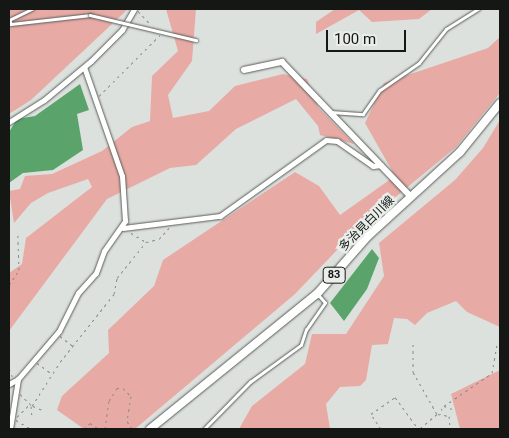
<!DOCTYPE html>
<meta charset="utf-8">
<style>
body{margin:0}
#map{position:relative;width:509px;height:438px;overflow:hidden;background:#dce1dd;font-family:Roboto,"Noto Sans JP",sans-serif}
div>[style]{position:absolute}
.green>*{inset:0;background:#e8aaa4}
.water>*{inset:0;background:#5aa46c}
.path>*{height:1px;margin-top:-0.5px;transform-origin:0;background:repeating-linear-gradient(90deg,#888c89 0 2.5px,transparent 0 6.5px)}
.roads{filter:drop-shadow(0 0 1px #585c59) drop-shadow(0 0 1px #585c59)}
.service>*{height:2.5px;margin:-1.25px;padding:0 1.25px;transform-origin:1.25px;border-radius:1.25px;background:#fff}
.minor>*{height:5px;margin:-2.5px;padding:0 2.5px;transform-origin:2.5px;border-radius:2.5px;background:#fff}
.tertiary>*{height:6px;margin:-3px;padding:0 3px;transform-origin:3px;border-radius:3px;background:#fff}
.primary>*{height:8px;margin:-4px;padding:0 4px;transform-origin:4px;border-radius:4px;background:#fff}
.bridges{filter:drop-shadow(0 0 1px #585c59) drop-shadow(0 0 1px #585c59)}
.service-bridge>*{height:2.5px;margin:-1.25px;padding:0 1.25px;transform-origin:1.25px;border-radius:1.25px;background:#fff}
span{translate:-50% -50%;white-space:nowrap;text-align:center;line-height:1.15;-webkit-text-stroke:4.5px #e9eeea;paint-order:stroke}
.shield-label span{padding:1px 4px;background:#e9eeea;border:1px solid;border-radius:4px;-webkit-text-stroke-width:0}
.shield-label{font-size:11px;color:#151715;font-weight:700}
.street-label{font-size:12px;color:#151715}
.frame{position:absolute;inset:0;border:10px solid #151715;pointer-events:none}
.scale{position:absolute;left:326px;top:30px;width:80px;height:22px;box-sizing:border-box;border:2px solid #151715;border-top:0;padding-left:6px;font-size:15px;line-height:18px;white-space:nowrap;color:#151715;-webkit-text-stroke:4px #e9eeea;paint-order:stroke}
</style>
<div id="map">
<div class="green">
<i style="clip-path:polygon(9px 9px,128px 9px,31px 100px,9px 114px)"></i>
<i style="clip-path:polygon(166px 9px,196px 9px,192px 61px,168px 95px,173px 118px,209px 111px,235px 86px,283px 74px,307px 79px,318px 107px,354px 144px,320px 135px,318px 126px,296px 99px,236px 129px,196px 165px,170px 168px,107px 199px,9px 331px,9px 273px,22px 264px,26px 238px,92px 187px,88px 179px,48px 193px,31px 203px,14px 223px,9px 191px,20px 189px,25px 176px,52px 174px,102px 151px,132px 127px,150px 121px,152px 76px,178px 51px)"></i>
<i style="clip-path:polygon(335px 9px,432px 9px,419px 19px,372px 22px,359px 10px,316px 34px,316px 22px)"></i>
<i style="clip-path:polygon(500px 37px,500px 93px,456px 147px,358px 228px,295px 294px,135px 429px,84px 429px,57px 410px,62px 396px,109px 353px,108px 330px,154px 286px,163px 260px,295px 172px,319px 186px,340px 215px,395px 176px,365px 123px,384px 83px,488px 48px)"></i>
<i style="clip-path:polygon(500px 120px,500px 327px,467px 312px,456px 301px,427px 313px,415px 325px,407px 319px,394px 318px,388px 344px,372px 345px,366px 380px,360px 386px,340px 387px,326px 404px,330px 429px,239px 429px,252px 406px,305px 364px,312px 334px,346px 334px,384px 276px,379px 243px,455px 180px,483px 148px)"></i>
<i style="clip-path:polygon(500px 370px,500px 429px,460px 429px,451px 394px)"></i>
</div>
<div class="water">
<i style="clip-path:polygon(80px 84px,89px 110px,77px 114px,83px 150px,53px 170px,23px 173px,9px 183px,9px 132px,17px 119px,35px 116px)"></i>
<i style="clip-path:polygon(372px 249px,379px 258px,367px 289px,344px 321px,330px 303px)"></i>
</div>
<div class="path">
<i style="left:138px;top:11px;width:19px;rotate:47deg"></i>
<i style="left:99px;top:96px;width:86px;rotate:-45deg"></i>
<i style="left:131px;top:233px;width:17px;rotate:31deg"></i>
<i style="left:9px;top:285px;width:18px;rotate:-56deg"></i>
<i style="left:19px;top:270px;width:35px;rotate:-92deg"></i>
<i style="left:60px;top:336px;width:16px;rotate:38deg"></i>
<i style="left:413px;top:344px;width:28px;rotate:90deg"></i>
<i style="left:413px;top:372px;width:48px;rotate:60.3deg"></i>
<i style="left:437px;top:414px;width:23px;rotate:140deg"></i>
<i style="left:37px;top:363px;width:19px;rotate:36deg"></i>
<i style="left:9px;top:368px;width:9px;rotate:69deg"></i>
<i style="left:20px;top:394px;width:17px;rotate:45deg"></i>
<i style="left:32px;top:406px;width:52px;rotate:-57.5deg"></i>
<i style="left:60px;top:362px;width:87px;rotate:-51.5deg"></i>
<i style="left:114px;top:294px;width:16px;rotate:-79deg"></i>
<i style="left:117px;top:278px;width:46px;rotate:-51.1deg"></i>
<i style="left:146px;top:242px;width:13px;rotate:-13deg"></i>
<i style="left:159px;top:239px;width:15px;rotate:-48deg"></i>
<i style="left:31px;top:406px;width:11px;rotate:85deg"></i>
<i style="left:33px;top:406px;width:10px;rotate:24deg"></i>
<i style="left:444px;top:406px;width:58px;rotate:-34.5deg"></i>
<i style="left:492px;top:373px;width:28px;rotate:-80deg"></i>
<i style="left:441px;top:410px;width:5px;rotate:-53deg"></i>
<i style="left:444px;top:406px;width:12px;rotate:20deg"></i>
<i style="left:438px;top:414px;width:11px;rotate:10deg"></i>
<i style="left:449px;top:416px;width:11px;rotate:85deg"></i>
<i style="left:17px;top:417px;width:16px;rotate:-45deg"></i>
<i style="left:16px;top:420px;width:17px;rotate:31deg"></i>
<i style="left:84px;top:429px;width:8px;rotate:-45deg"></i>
<i style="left:90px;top:423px;width:11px;rotate:34deg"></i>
<i style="left:105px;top:429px;width:28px;rotate:-82deg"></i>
<i style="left:109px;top:401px;width:15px;rotate:-58deg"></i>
<i style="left:117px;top:388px;width:6px"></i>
<i style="left:123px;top:388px;width:11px;rotate:45deg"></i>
<i style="left:131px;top:396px;width:25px;rotate:99deg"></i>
<i style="left:127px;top:421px;width:9px;rotate:58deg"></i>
<i style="left:381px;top:429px;width:18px;rotate:-124deg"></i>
<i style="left:371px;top:414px;width:29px;rotate:-35deg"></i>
<i style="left:395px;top:397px;width:39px;rotate:54deg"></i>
</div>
<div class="roads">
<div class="service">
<i style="left:33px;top:9px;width:25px;rotate:154deg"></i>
<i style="left:10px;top:20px;width:4px;rotate:76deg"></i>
<i style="left:11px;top:24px;width:80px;rotate:-6.5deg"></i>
<i style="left:331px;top:112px;width:32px;rotate:4deg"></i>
<i style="left:363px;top:114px;width:29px;rotate:-55deg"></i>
<i style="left:380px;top:90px;width:47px;rotate:-34.7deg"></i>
<i style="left:419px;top:63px;width:43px;rotate:-51.5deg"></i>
<i style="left:446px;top:29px;width:38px;rotate:-32deg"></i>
<i style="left:204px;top:429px;width:66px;rotate:-45.6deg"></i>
<i style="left:250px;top:382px;width:63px;rotate:-36deg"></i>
<i style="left:301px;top:345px;width:16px;rotate:-72deg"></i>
<i style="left:306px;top:330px;width:33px;rotate:-55deg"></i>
<i style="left:325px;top:303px;width:11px;rotate:-131deg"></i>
</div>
<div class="minor">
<i style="left:9px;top:122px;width:41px;rotate:-32.2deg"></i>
<i style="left:44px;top:100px;width:61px;rotate:-39.7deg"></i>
<i style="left:91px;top:61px;width:44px;rotate:-45deg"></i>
<i style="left:122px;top:30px;width:24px;rotate:-60deg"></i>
<i style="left:123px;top:228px;width:98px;rotate:-7.1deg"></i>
<i style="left:220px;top:216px;width:130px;rotate:-35.6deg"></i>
<i style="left:326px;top:140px;width:11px;rotate:5deg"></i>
<i style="left:337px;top:141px;width:44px;rotate:34.8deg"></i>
<i style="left:373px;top:166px;width:8px;rotate:-7deg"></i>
<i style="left:9px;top:384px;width:10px;rotate:-29deg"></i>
<i style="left:18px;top:379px;width:63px;rotate:-49.5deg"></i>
<i style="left:59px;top:331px;width:42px;rotate:-63.4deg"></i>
<i style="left:78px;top:293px;width:27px;rotate:-48deg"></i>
<i style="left:96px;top:273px;width:23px;rotate:-70deg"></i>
<i style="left:104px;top:251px;width:37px;rotate:-55deg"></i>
<i style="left:125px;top:221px;width:45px;rotate:-93.8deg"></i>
<i style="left:122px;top:176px;width:115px;rotate:-109.2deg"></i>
<i style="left:10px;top:429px;width:51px;rotate:-80.9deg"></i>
</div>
<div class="tertiary">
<i style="left:244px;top:70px;width:39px;rotate:-12deg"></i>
<i style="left:282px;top:62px;width:187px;rotate:46.3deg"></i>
</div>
<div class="primary">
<i style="left:150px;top:429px;width:215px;rotate:-39deg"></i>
<i style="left:317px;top:294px;width:77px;rotate:-48.7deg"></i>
<i style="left:368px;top:236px;width:125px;rotate:-42.4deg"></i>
<i style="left:460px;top:152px;width:63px;rotate:-50.8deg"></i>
</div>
</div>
<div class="bridges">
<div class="service-bridge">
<i style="left:90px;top:15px;width:109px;rotate:13.3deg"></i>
</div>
</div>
<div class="shield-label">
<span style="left:334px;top:275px">83</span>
</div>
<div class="street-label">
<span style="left:367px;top:224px;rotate:-45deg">多治見白川線</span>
</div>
<div class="frame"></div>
<div class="scale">100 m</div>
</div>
